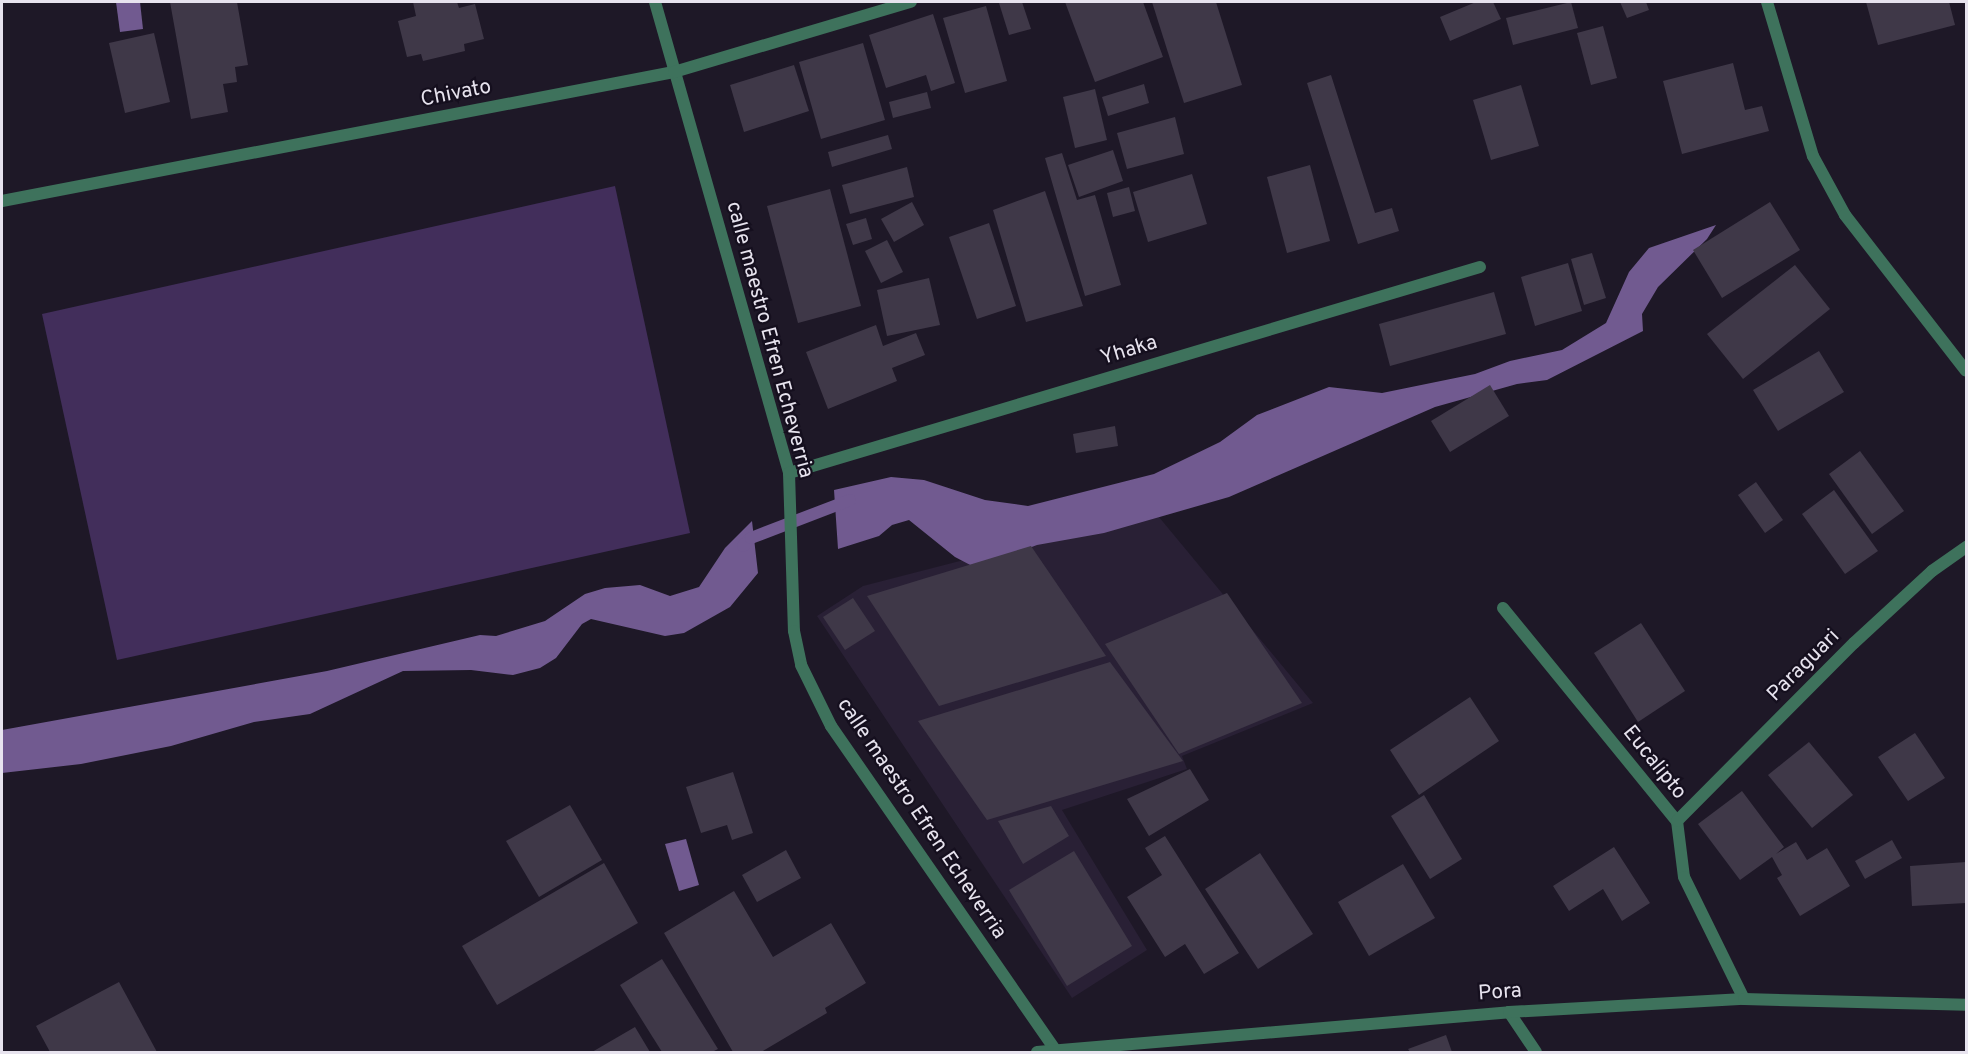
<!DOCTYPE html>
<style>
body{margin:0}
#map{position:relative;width:1968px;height:1054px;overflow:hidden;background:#1e1827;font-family:Overpass,sans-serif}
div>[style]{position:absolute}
.built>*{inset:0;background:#292035}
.green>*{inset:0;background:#422e5b}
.water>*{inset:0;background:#715a90}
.stream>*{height:12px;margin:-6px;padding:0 6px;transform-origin:6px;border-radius:6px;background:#715a90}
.building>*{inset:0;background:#3f3848}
.street>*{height:12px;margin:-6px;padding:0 6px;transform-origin:6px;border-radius:6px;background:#3e725c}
span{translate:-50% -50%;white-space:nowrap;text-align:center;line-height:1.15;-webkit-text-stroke:4.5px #150f1e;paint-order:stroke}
.street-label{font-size:21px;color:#e7e3ee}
.frame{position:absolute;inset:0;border:3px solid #e7e3ee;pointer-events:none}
</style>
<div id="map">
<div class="built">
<i style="clip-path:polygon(1154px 511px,1313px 703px,1182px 756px,1187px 769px,1062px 810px,1147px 950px,1072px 998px,817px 616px,863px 586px)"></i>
</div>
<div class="green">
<i style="clip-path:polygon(615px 186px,690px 533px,117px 660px,42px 314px)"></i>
</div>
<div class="water">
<i style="clip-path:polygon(116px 2px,140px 2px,143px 29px,120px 32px)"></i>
<i style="clip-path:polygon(1716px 225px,1707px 239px,1658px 287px,1642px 314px,1643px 331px,1547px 380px,1517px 384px,1435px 407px,1229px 497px,1104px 533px,1037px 545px,976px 568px,955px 557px,909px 520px,892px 525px,879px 536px,838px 549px,834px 490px,891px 477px,924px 480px,985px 500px,1028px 506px,1154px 474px,1220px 442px,1257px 415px,1329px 387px,1382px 393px,1475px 374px,1510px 361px,1562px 350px,1606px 323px,1629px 272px,1649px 248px)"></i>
<i style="clip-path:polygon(752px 521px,758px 573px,730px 607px,684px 633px,665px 636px,591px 619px,582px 624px,556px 658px,540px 668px,513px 675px,471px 670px,403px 671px,310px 714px,254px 722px,171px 746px,81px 764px,2px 773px,2px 730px,327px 671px,480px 635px,496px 636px,545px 621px,585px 594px,605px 588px,640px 585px,670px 596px,699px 587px,725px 548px)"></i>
<i style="clip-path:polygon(686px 839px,699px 885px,679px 891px,665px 844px)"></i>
</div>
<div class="stream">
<i style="left:743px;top:546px;width:11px;rotate:-45deg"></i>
<i style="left:751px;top:538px;width:106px;rotate:-21deg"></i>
</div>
<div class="building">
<i style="clip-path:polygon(170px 2px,237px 2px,248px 65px,235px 67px,237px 82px,223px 84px,228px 112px,191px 119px)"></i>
<i style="clip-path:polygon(413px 2px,457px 2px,459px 8px,475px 4px,484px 39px,464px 44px,465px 51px,423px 61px,421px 54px,407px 57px,398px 21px,416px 16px)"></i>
<i style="clip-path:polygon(1022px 2px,1031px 29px,1009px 35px,999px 3px)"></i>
<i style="clip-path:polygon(1065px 2px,1143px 2px,1163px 57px,1095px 82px)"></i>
<i style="clip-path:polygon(1152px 2px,1216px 2px,1242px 85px,1184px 103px)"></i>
<i style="clip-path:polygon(1476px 2px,1493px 2px,1501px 19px,1450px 41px,1440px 17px)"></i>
<i style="clip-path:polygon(1571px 2px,1578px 28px,1513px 45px,1506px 18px)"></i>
<i style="clip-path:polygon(1620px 2px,1646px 2px,1649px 10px,1627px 18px)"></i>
<i style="clip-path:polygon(1866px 2px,1949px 2px,1955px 25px,1878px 45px)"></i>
<i style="clip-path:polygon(986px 6px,1007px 81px,965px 93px,943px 18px)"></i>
<i style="clip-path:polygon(933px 14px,955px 83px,931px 91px,926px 75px,886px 88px,869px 35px)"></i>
<i style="clip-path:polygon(1603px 26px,1617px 78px,1591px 85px,1577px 33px)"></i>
<i style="clip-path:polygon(154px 33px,170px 102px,125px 113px,109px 43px)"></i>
<i style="clip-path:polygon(863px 43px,885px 120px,821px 139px,799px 62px)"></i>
<i style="clip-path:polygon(1733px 63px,1745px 110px,1762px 106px,1769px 131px,1682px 154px,1663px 81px)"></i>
<i style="clip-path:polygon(794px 65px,809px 111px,744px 132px,730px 85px)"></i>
<i style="clip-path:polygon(1331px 75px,1375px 213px,1392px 208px,1399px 231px,1358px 244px,1307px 83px)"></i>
<i style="clip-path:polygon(1144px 84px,1149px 103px,1108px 116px,1102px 97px)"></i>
<i style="clip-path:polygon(1521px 85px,1539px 146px,1491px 160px,1473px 100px)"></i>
<i style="clip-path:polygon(1095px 89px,1107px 140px,1075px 148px,1063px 97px)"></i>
<i style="clip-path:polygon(927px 92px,931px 108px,893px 118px,889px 102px)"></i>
<i style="clip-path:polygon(1175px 117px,1184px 154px,1127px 169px,1117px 133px)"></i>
<i style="clip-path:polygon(888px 135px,892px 149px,832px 167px,828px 152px)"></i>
<i style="clip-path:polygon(1113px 150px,1123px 181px,1079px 197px,1068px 165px)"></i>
<i style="clip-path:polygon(1062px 153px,1077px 200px,1095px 195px,1121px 285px,1085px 296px,1045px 158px)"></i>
<i style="clip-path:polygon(1310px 165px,1330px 241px,1287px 253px,1267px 177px)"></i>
<i style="clip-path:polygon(907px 167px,914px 197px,850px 214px,842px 185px)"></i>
<i style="clip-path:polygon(1192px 174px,1207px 224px,1148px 242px,1133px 192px)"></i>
<i style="clip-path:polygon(1129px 187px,1135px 211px,1113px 217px,1107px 193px)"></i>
<i style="clip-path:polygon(830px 189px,861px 306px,798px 323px,767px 206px)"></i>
<i style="clip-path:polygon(1045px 191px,1083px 306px,1026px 322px,993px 210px)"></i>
<i style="clip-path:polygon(912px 202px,924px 225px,894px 242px,881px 219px)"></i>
<i style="clip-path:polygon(1770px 202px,1800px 250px,1722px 298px,1693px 250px)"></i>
<i style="clip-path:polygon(866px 218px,872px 239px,853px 245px,846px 224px)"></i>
<i style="clip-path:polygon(989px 223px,1016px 306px,977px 319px,949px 237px)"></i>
<i style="clip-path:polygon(887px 240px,903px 272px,881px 283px,865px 251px)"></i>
<i style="clip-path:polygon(1592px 253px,1606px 298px,1584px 305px,1571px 259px)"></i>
<i style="clip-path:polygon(1568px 263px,1582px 311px,1535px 326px,1521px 277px)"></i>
<i style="clip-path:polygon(1795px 265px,1830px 309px,1743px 379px,1707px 334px)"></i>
<i style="clip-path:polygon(929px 278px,940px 325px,887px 336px,877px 290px)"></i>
<i style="clip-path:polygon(1494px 292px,1506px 334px,1390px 366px,1379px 324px)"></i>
<i style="clip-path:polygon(876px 325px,883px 346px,916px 333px,925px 355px,892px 368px,897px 381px,828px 409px,806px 352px)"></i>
<i style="clip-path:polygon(1819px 351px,1844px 392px,1778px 431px,1753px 390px)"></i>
<i style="clip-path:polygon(1490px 385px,1509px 416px,1450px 452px,1431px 421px)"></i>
<i style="clip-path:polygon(1115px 426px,1118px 446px,1076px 453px,1073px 434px)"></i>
<i style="clip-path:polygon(1860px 451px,1904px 511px,1872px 534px,1829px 474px)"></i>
<i style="clip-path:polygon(1756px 482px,1783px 520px,1765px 533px,1738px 495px)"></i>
<i style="clip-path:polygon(1834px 490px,1878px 551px,1845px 574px,1802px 514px)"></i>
<i style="clip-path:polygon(1031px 546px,1106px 656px,939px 706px,867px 596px)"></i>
<i style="clip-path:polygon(1227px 593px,1302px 703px,1179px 754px,1105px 644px)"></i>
<i style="clip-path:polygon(853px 598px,875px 631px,845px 650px,823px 617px)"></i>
<i style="clip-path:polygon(1641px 623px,1685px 691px,1638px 722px,1594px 653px)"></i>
<i style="clip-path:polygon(1110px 662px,1183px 761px,987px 820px,918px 721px)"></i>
<i style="clip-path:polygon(1470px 697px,1499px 741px,1419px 795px,1390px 750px)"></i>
<i style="clip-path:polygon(1915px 733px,1945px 778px,1908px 801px,1878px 757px)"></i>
<i style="clip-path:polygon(1809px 742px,1853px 795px,1812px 828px,1768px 775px)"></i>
<i style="clip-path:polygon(1190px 769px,1209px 800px,1149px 836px,1127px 799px)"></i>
<i style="clip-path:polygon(733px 772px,753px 833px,732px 840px,727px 825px,701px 833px,686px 787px)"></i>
<i style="clip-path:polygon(1742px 791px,1784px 847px,1776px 854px,1796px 842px,1807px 860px,1827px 848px,1850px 886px,1800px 916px,1777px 878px,1782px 875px,1772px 857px,1740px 880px,1698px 824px)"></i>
<i style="clip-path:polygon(1424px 795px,1462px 859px,1430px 879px,1391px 816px)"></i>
<i style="clip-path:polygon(570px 805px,602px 860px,539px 897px,506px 841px)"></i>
<i style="clip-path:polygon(1051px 806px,1069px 836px,1023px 864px,998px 821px)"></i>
<i style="clip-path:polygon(1165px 836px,1239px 953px,1204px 974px,1185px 944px,1165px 957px,1127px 897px,1162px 875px,1145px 848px)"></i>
<i style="clip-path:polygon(1892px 840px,1902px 858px,1865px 879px,1855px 861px)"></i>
<i style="clip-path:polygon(1614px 847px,1650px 903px,1622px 921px,1603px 889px,1569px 911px,1553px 886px)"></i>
<i style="clip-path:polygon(786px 850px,801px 878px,757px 902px,742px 875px)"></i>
<i style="clip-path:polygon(1074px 851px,1132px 946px,1067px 986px,1009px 890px)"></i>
<i style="clip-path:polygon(1260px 853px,1313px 934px,1258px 969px,1205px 889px)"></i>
<i style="clip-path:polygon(1966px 862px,1966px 903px,1912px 906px,1910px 866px)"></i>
<i style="clip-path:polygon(604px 863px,638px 923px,497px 1005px,462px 946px)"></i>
<i style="clip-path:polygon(1403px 864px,1435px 918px,1369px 956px,1338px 902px)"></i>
<i style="clip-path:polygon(734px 891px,773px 957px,831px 923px,866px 983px,825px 1008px,827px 1013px,761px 1052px,733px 1052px,664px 933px)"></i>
<i style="clip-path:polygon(662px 959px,718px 1049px,712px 1052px,662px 1052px,620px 985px)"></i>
<i style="clip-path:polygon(119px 982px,157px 1052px,50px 1052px,36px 1026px)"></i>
<i style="clip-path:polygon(635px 1027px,650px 1052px,592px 1052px)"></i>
<i style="clip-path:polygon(1446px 1035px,1452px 1052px,1410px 1052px,1408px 1049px)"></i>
</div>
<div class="street">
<i style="left:655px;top:2px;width:490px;rotate:74.1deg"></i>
<i style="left:789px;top:473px;width:158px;rotate:88.2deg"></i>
<i style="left:794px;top:631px;width:35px;rotate:78deg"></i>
<i style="left:801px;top:665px;width:68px;rotate:63.8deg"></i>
<i style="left:831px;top:726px;width:394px;rotate:55.3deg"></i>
<i style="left:1767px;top:2px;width:161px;rotate:73.4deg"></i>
<i style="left:1813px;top:156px;width:67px;rotate:61.5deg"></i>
<i style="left:1845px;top:215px;width:197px;rotate:52.2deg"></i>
<i style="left:2px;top:201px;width:684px;rotate:-10.87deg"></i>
<i style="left:674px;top:72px;width:247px;rotate:-16.5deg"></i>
<i style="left:789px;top:473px;width:721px;rotate:-16.6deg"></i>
<i style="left:1503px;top:608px;width:275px;rotate:50.8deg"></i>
<i style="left:1677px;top:821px;width:56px;rotate:82.9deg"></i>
<i style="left:1684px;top:877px;width:136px;rotate:63.8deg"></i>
<i style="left:1677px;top:821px;width:251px;rotate:-45.2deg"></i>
<i style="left:1854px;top:643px;width:106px;rotate:-42.7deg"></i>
<i style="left:1932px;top:571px;width:42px;rotate:-35.2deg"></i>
<i style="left:1509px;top:1012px;width:48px;rotate:56deg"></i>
<i style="left:1037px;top:1052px;width:474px;rotate:-4.8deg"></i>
<i style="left:1509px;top:1012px;width:235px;rotate:-3.2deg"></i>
<i style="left:1744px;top:999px;width:222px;rotate:1.5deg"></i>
</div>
<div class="street-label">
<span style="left:456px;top:94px;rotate:-11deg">Chivato</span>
<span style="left:769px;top:340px;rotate:75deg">calle maestro Efren Echeverria</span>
<span style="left:1129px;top:351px;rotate:-17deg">Yhaka</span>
<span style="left:1804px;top:666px;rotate:-45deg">Paraguari</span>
<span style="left:1654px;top:763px;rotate:51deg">Eucalipto</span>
<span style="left:921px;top:819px;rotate:56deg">calle maestro Efren Echeverria</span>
<span style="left:1500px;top:993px;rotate:-4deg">Pora</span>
</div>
<div class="frame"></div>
</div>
